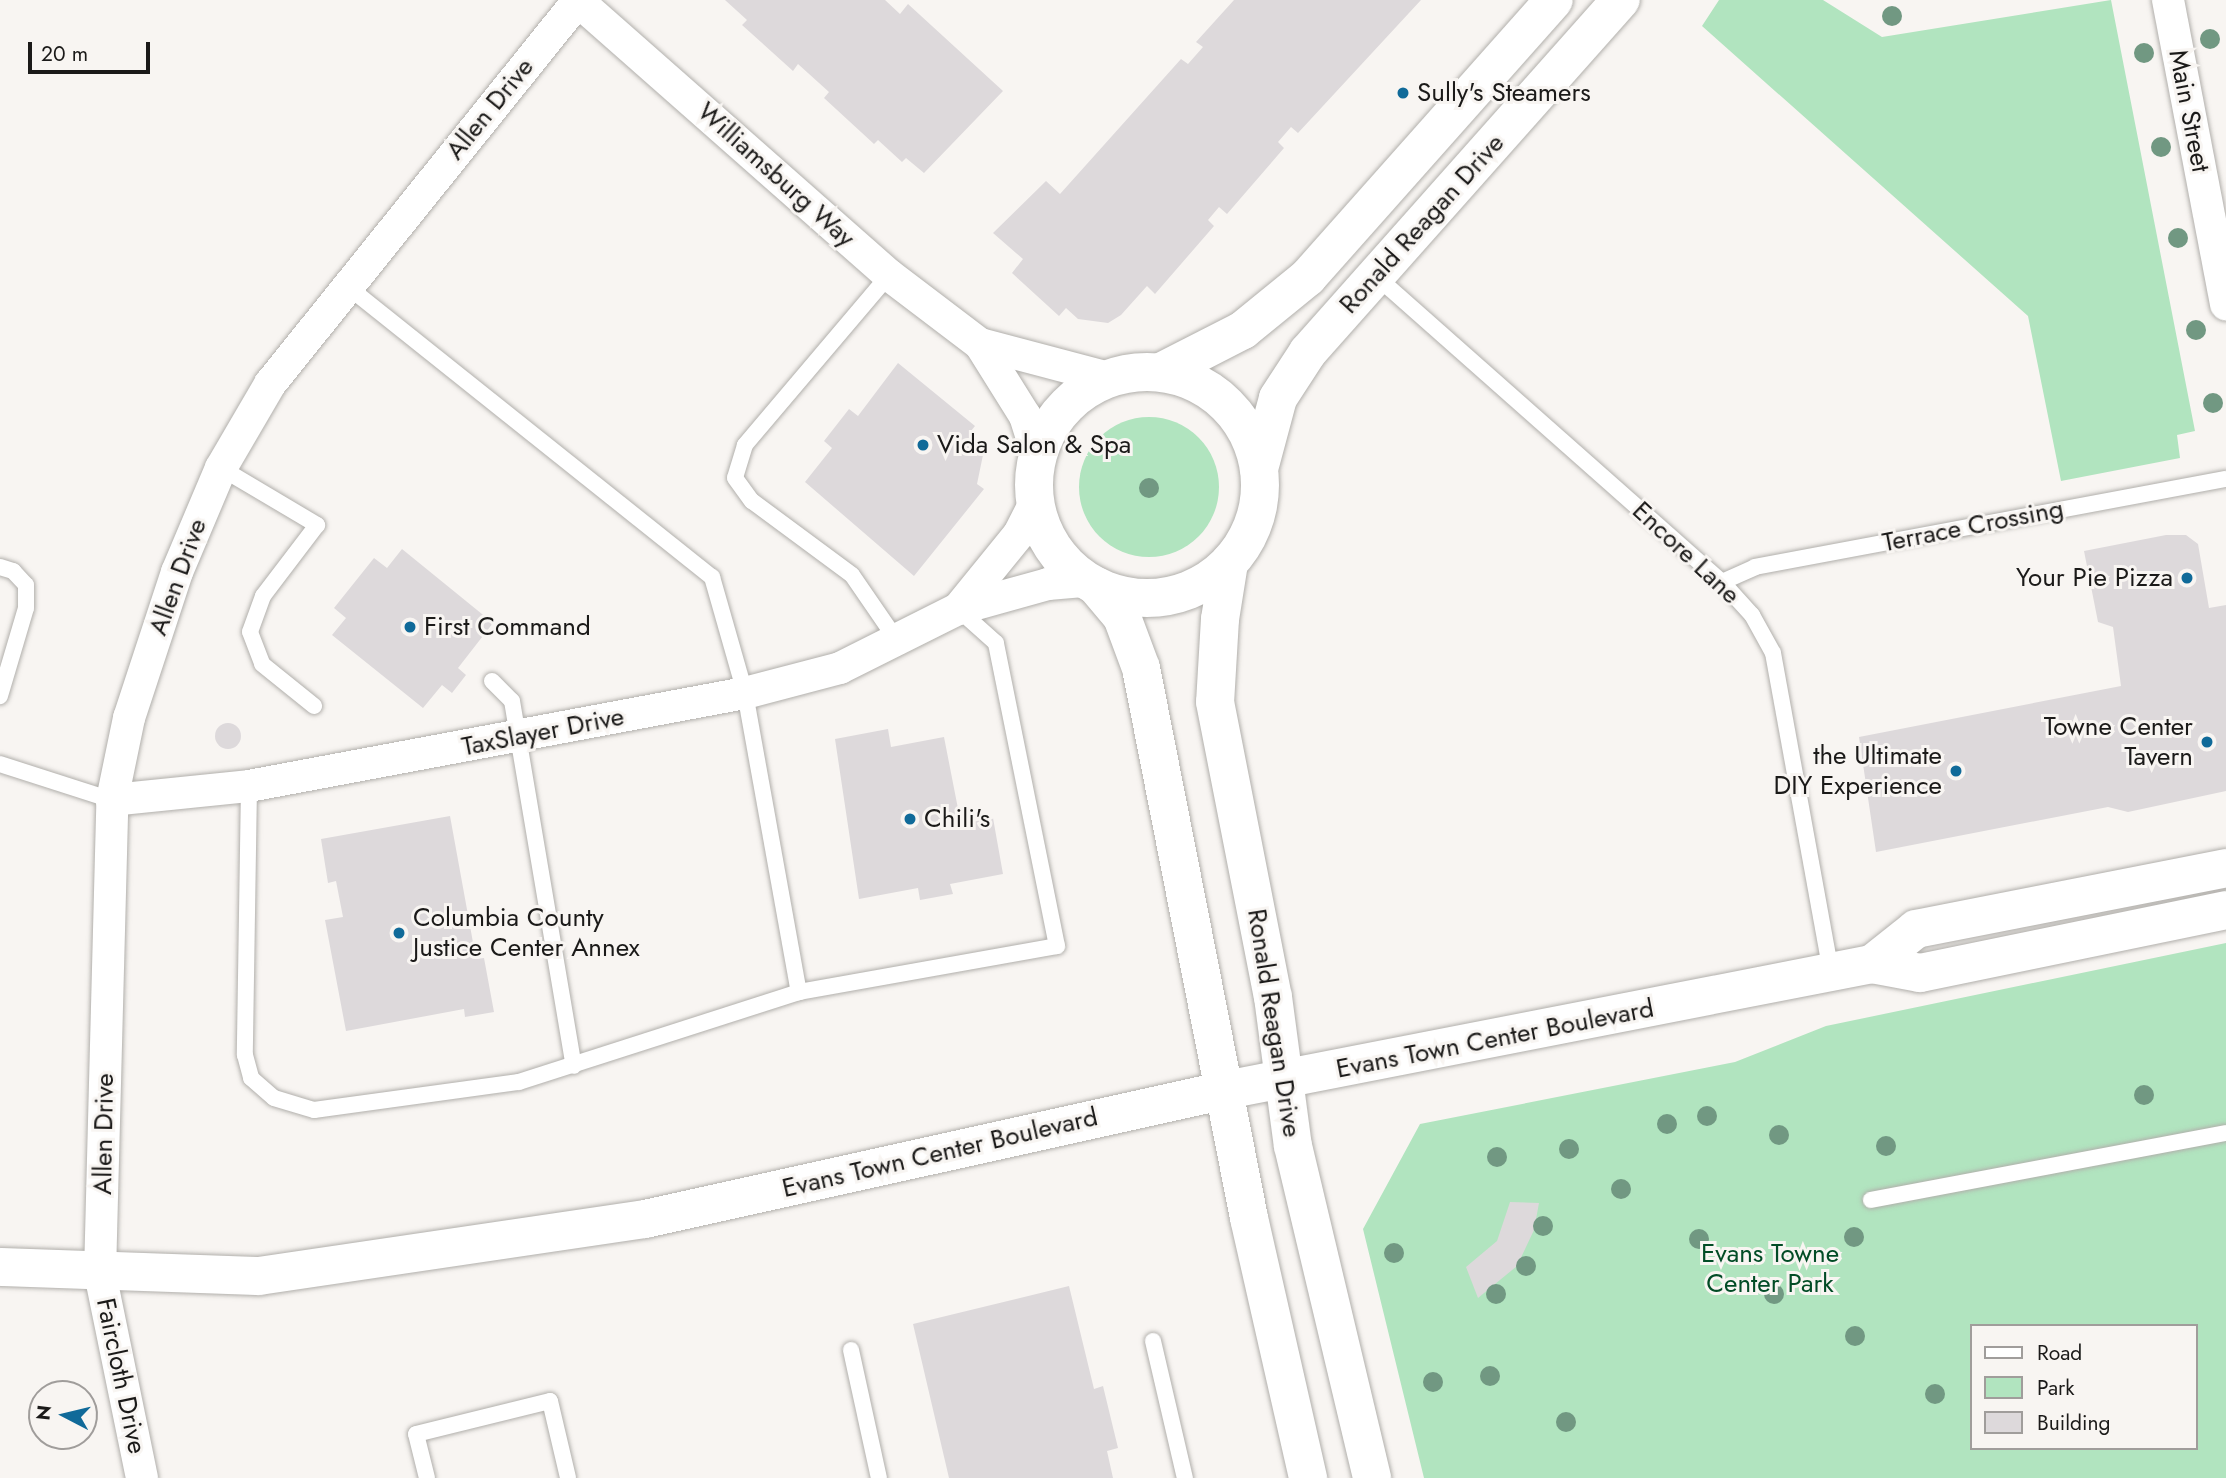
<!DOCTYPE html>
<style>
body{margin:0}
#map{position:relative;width:2226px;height:1478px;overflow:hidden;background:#f8f5f2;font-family:Jost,sans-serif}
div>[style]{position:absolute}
.green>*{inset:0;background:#b1e4bf}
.round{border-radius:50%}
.building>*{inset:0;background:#ddd9db}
.roads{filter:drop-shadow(0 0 2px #b1afab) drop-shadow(0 0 2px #b1afab)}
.lane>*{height:16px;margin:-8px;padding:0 8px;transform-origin:8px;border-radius:8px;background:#fff}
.street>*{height:32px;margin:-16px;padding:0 16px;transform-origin:16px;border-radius:16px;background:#fff}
.secondary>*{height:38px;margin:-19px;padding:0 19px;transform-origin:19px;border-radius:19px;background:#fff}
.secondary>.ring{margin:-19px;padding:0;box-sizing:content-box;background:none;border:38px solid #fff;border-radius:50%}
.trees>*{width:20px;height:20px;margin:-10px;border-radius:50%;background:#719882}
.dots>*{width:19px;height:19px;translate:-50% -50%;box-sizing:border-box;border:4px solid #f8f5f2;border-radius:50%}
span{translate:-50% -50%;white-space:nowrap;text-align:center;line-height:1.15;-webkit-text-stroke:6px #f8f5f2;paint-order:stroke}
.poi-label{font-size:26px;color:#1b1a19}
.left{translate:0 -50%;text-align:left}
.right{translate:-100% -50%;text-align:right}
.street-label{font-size:26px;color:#1b1a19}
.park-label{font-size:26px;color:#024c26}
.legend{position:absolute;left:1970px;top:1324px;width:228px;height:126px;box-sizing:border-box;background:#f8f5f2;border:2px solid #a09d9b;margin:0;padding:9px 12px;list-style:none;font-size:21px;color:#1b1a19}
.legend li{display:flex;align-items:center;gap:14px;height:35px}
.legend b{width:35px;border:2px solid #a09d9b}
.north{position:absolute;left:28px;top:1380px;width:70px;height:70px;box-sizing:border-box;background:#f8f5f2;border:2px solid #a09d9b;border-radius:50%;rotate:277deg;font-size:19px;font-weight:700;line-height:28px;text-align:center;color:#1b1a19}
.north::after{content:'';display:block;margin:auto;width:24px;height:32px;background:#106a99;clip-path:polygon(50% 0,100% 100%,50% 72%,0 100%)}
.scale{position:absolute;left:28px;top:42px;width:122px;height:32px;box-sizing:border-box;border:4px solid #1b1a19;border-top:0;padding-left:9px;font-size:21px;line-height:24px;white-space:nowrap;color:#1b1a19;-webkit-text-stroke:5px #f8f5f2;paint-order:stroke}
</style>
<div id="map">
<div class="green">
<i style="clip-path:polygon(1719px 0,1823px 0,1882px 37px,2111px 0,2195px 431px,2177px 435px,2180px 458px,2061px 481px,2028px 316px,1702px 26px)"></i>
<i class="round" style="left:1079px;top:417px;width:140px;height:140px"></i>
<i style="clip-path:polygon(evenodd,2226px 943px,2226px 1478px,1424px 1478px,1363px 1229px,1420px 1124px,1735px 1062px,1826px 1026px,2226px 943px,1972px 1326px,2196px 1326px,2196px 1448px,1972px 1448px,1972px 1326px)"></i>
</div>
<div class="building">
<i style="clip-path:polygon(725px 0,885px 0,900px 14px,908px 4px,1003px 91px,924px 173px,906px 158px,902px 162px,878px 140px,874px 144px,824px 98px,829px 92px,798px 64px,793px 71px,742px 25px,747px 20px)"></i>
<i style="clip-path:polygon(1234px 0,1421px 0,1298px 133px,1291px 127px,1278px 142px,1284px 148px,1227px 214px,1219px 207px,1208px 220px,1214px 226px,1155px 294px,1147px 286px,1121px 315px,1108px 323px,1078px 319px,1066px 308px,1059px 316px,1012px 273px,1023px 259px,993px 233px,1046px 181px,1060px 194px,1181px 59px,1188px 64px,1203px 47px,1196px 42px)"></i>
<i style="clip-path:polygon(898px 363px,975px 426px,971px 431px,983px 455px,977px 484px,984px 489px,914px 576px,805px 482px,832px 448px,824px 441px,849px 409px,858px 416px)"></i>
<i style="clip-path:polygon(2166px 535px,2186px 535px,2198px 544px,2209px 608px,2226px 605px,2226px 791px,2128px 812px,2108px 807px,1876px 852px,1859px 737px,2121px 686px,2113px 627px,2098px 622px,2084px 551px)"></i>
<i style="clip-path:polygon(402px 549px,493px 623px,458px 668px,466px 675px,452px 693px,442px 685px,423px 708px,332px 635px,346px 618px,334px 608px,374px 558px,387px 568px)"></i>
<i class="round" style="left:215px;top:723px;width:26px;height:26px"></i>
<i style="clip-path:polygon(888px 729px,891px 747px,944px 737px,961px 824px,993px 818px,1003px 874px,950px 884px,953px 894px,920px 900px,918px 888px,859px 899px,835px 739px)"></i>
<i style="clip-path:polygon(450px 816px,476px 959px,484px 958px,494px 1012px,465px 1017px,464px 1009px,346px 1031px,325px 920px,343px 917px,336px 881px,328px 883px,321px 839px)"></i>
<i style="clip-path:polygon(1510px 1202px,1539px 1203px,1534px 1230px,1517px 1266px,1478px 1298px,1466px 1267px,1497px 1241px)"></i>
<i style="clip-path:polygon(1069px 1286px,1094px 1389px,1103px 1386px,1118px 1448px,1107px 1451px,1113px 1478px,949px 1478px,913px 1324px)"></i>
</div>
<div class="roads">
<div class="lane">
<i style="left:889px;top:275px;width:223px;rotate:130.3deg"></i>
<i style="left:745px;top:445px;width:34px;rotate:107deg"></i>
<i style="left:735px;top:478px;width:29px;rotate:54deg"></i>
<i style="left:752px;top:501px;width:124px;rotate:36.5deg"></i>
<i style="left:852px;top:575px;width:81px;rotate:55.5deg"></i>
<i style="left:1376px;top:276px;width:462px;rotate:41.5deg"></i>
<i style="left:1722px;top:582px;width:45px;rotate:47.7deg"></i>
<i style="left:1752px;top:615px;width:43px;rotate:61.1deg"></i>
<i style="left:1773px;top:653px;width:324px;rotate:79.7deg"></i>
<i style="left:347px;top:286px;width:467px;rotate:38.6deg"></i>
<i style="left:712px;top:577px;width:121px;rotate:74.1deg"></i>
<i style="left:745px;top:693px;width:304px;rotate:79.8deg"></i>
<i style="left:221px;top:468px;width:112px;rotate:30.7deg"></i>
<i style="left:317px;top:525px;width:89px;rotate:127.3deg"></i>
<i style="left:263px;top:596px;width:38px;rotate:110deg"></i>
<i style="left:250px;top:632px;width:34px;rotate:69deg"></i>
<i style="left:262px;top:664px;width:67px;rotate:38.9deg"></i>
<i style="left:0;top:567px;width:14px;rotate:17deg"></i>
<i style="left:13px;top:571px;width:19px;rotate:47deg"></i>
<i style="left:26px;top:585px;width:23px;rotate:90deg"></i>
<i style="left:26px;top:608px;width:92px;rotate:106.5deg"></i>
<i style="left:1722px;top:582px;width:36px;rotate:-24deg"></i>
<i style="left:1755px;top:567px;width:479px;rotate:-10.6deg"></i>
<i style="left:492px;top:681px;width:28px;rotate:45deg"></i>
<i style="left:512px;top:701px;width:370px;rotate:80.4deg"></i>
<i style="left:0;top:764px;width:118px;rotate:17.8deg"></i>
<i style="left:249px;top:786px;width:269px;rotate:90.9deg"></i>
<i style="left:245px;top:1055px;width:24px;rotate:75deg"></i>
<i style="left:251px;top:1078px;width:30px;rotate:41deg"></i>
<i style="left:274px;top:1098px;width:42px;rotate:16.7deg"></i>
<i style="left:314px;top:1110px;width:207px;rotate:-7.8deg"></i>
<i style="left:519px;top:1082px;width:294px;rotate:-17.8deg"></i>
<i style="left:799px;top:992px;width:262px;rotate:-10.1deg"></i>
<i style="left:1057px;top:946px;width:309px;rotate:-101.4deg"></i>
<i style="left:996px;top:643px;width:51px;rotate:-138.2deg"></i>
<i style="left:1871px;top:1200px;width:361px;rotate:-10.7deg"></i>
<i style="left:1153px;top:1341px;width:141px;rotate:76.9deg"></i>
<i style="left:851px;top:1350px;width:131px;rotate:77.7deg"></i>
<i style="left:427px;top:1478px;width:45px;rotate:-104deg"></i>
<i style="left:416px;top:1434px;width:138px;rotate:-13.8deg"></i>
<i style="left:550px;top:1401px;width:79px;rotate:76.8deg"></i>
</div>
<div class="street">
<i style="left:577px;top:0;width:416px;rotate:41.4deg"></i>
<i style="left:889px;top:275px;width:114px;rotate:37.2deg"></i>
<i style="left:980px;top:344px;width:85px;rotate:58deg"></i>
<i style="left:1025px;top:416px;width:43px;rotate:72.4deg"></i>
<i style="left:2168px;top:0;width:310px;rotate:79.2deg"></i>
<i style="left:980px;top:344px;width:133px;rotate:14.8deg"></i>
<i style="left:958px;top:609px;width:97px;rotate:-50.9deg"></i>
<i style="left:1019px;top:534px;width:37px;rotate:-63deg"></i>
<i style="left:112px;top:800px;width:138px;rotate:-5.8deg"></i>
<i style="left:249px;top:786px;width:505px;rotate:-10.62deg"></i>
<i style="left:745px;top:693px;width:98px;rotate:-14.7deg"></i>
<i style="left:840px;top:668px;width:132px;rotate:-26.6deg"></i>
<i style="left:958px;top:609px;width:93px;rotate:-15.5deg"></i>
<i style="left:1048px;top:584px;width:38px;rotate:-5deg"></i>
<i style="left:142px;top:1478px;width:208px;rotate:-101.6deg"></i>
<i style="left:100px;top:1274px;width:474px;rotate:-88.5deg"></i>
<i style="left:112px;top:800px;width:84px;rotate:-78.3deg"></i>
<i style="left:129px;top:718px;width:154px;rotate:-71.8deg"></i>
<i style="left:177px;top:572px;width:113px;rotate:-67.1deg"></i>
<i style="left:221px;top:468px;width:97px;rotate:-59.7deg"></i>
<i style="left:270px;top:384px;width:491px;rotate:-51.2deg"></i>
</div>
<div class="secondary">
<i style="left:1161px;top:372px;width:92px;rotate:-27.1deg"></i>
<i style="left:1243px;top:330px;width:84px;rotate:-39.2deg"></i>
<i style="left:1308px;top:277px;width:370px;rotate:-48.4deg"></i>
<i class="ring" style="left:1034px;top:372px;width:188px;height:188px"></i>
<i style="left:1259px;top:469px;width:73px;rotate:-75deg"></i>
<i style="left:1278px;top:398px;width:55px;rotate:-56.9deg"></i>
<i style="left:1308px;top:352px;width:471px;rotate:-48.4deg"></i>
<i style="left:1229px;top:563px;width:57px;rotate:99.1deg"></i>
<i style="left:1220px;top:619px;width:83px;rotate:93.4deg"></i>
<i style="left:1215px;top:702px;width:301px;rotate:78.9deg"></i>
<i style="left:1273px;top:997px;width:150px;rotate:82.4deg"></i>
<i style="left:1293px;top:1146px;width:341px;rotate:76.6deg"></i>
<i style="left:1096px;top:586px;width:40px;rotate:50deg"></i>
<i style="left:1122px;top:617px;width:54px;rotate:69.6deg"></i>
<i style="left:1141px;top:668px;width:561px;rotate:78.89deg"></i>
<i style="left:1249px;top:1218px;width:267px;rotate:77.2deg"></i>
<i style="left:1872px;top:964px;width:56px;rotate:-38.5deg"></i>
<i style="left:1916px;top:929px;width:316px;rotate:-11.1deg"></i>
<i style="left:0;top:1267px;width:259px;rotate:2deg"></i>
<i style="left:259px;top:1276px;width:390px;rotate:-8.4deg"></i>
<i style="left:645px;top:1219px;width:595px;rotate:-12.52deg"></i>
<i style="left:1226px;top:1090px;width:658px;rotate:-11.04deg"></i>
<i style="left:1872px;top:964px;width:49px;rotate:10.6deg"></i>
<i style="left:1920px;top:973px;width:312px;rotate:-11.6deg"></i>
</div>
</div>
<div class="trees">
<i style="left:1892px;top:16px"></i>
<i style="left:2210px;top:39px"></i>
<i style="left:2144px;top:53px"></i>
<i style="left:2161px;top:147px"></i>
<i style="left:2178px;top:238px"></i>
<i style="left:2196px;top:330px"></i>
<i style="left:2213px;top:403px"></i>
<i style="left:1149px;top:488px"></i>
<i style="left:2144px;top:1095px"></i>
<i style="left:1707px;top:1116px"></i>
<i style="left:1667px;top:1124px"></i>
<i style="left:1779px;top:1135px"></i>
<i style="left:1886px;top:1146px"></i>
<i style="left:1569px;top:1149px"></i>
<i style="left:1497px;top:1157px"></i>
<i style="left:1621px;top:1189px"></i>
<i style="left:1543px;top:1226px"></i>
<i style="left:1854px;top:1237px"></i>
<i style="left:1699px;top:1239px"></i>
<i style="left:1394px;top:1253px"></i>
<i style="left:1526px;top:1266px"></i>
<i style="left:1496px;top:1294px"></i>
<i style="left:1774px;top:1294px"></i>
<i style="left:1855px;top:1336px"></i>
<i style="left:1490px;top:1376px"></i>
<i style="left:1433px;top:1382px"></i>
<i style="left:1935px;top:1394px"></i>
<i style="left:1566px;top:1422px"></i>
</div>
<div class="dots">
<i style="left:1403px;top:93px;background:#106a99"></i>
<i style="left:923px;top:445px;background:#106a99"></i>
<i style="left:2187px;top:578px;background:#106a99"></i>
<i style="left:410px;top:627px;background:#106a99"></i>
<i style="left:2207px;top:742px;background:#106a99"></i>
<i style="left:1956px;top:771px;background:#106a99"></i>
<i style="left:910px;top:819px;background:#106a99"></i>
<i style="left:399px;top:933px;background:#106a99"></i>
</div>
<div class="poi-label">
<span class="left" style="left:1417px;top:93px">Sully's Steamers</span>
<span class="left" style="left:937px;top:445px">Vida Salon &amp; Spa</span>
<span class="right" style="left:2173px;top:578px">Your Pie Pizza</span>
<span class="left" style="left:424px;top:627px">First Command</span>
<span class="right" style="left:2193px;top:742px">Towne Center<br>Tavern</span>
<span class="right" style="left:1942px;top:771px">the Ultimate<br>DIY Experience</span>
<span class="left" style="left:924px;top:819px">Chili's</span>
<span class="left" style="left:413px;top:933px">Columbia County<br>Justice Center Annex</span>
</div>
<div class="street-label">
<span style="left:490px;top:109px;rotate:-51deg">Allen Drive</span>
<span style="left:2189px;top:111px;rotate:79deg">Main Street</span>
<span style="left:776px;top:175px;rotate:42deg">Williamsburg Way</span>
<span style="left:1422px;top:224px;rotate:-48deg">Ronald Reagan Drive</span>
<span style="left:1973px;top:526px;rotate:-11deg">Terrace Crossing</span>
<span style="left:1686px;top:553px;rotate:43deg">Encore Lane</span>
<span style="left:178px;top:577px;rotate:-70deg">Allen Drive</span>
<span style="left:543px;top:732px;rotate:-11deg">TaxSlayer Drive</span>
<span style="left:1274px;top:1023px;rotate:81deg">Ronald Reagan Drive</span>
<span style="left:1495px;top:1039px;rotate:-11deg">Evans Town Center Boulevard</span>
<span style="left:104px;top:1134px;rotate:-89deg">Allen Drive</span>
<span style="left:940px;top:1153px;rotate:-13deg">Evans Town Center Boulevard</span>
<span style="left:121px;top:1376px;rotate:78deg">Faircloth Drive</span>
</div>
<div class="park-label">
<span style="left:1770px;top:1269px">Evans Towne<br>Center Park</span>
</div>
<ul class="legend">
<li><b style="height:9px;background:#fff"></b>Road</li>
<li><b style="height:19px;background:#b1e4bf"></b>Park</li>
<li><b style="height:19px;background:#ddd9db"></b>Building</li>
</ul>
<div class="north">N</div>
<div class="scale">20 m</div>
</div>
